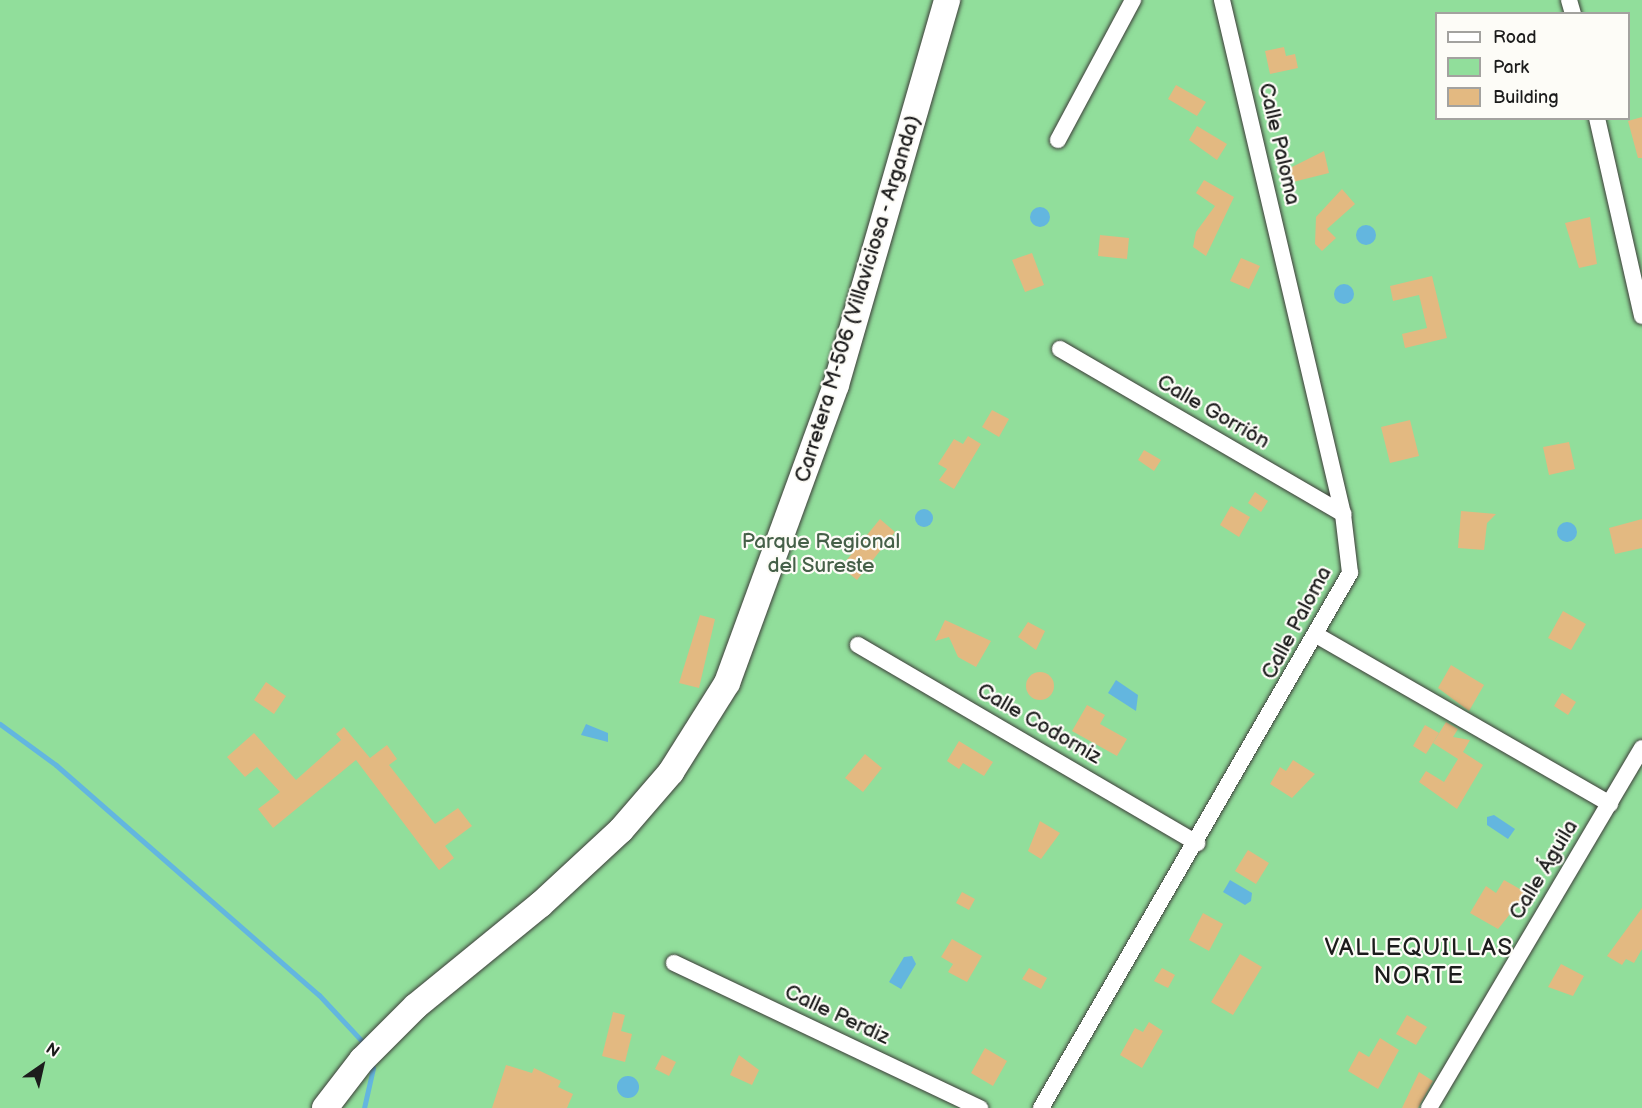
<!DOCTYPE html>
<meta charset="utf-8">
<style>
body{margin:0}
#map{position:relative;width:1642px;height:1108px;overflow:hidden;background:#f5eedb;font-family:"Balsamiq Sans",sans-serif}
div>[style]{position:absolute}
.green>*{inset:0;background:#91de9b}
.water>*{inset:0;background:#63b6df}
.round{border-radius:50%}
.stream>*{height:5px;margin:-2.5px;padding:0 2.5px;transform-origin:2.5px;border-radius:2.5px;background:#63b6df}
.building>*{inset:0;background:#e3b981}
.roads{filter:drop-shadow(0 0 2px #3d3c39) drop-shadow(0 0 2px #3d3c39)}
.street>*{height:16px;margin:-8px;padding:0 8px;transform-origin:8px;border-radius:8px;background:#fff}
.primary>*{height:26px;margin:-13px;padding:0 13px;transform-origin:13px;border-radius:13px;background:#fff}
span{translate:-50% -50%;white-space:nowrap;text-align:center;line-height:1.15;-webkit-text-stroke:4.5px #fdfcf7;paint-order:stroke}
.street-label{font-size:21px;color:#1c1c1c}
.park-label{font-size:21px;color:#456048}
.quarter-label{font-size:24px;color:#1c1c1c;letter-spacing:1.5px}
.legend{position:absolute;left:1435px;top:12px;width:195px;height:108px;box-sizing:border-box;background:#fdfcf7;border:2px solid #a3a29f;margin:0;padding:8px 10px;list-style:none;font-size:18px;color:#1c1c1c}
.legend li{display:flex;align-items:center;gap:12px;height:30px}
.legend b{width:30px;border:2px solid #a3a29f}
.north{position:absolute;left:12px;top:1036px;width:60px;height:60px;-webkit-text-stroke:4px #fdfcf7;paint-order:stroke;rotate:34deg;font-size:16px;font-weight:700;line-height:24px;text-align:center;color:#1c1c1c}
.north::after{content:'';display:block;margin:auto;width:21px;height:27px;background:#1c1c1c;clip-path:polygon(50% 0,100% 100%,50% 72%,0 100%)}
</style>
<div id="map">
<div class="green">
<i style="clip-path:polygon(evenodd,0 0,1642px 0,1642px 1108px,0 1108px,0 0,1436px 14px,1628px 14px,1628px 118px,1436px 118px,1436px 14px)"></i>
</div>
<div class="water">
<i class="round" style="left:1030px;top:207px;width:20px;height:20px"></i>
<i class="round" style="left:1356px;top:225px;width:20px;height:20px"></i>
<i class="round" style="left:1334px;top:284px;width:20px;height:20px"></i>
<i class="round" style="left:915px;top:509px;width:18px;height:18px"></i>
<i class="round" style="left:1557px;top:522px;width:20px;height:20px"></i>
<i style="clip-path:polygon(1116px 680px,1138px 695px,1136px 711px,1108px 693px)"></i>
<i style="clip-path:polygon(586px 724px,608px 733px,608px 742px,581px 735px)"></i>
<i style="clip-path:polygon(1494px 815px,1515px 829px,1508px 839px,1487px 825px,1487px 817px)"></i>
<i style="clip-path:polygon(1230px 880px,1252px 893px,1251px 901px,1245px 905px,1223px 892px)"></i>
<i style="clip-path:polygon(904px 957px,912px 956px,916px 964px,901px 989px,889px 982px)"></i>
<i class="round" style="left:617px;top:1076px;width:22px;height:22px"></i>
</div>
<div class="stream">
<i style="left:0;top:724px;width:69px;rotate:36.2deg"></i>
<i style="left:56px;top:765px;width:349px;rotate:41.2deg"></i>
<i style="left:319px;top:995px;width:62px;rotate:47deg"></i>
<i style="left:364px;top:1108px;width:41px;rotate:-77.3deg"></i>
</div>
<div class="building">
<i style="clip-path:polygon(1284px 47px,1286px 56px,1295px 54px,1298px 68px,1270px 74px,1265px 51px)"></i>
<i style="clip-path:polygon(1176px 85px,1206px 102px,1197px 116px,1168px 99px)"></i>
<i style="clip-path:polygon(1642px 117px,1642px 158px,1638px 158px,1628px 121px)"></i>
<i style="clip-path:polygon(1197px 126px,1227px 144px,1217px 160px,1189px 140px)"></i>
<i style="clip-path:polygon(1324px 151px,1329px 173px,1285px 184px,1282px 172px)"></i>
<i style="clip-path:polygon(1204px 180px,1234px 197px,1206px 256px,1193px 247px,1196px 232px,1215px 206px,1196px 193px)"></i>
<i style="clip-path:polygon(1342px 189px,1355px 204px,1327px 229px,1336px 238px,1322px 251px,1315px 244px,1316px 217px)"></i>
<i style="clip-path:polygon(1590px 217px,1597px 264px,1579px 268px,1565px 223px)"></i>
<i style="clip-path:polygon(1100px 235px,1129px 238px,1127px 259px,1098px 256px)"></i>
<i style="clip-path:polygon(1032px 253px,1044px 285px,1025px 292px,1012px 260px)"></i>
<i style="clip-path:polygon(1241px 258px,1260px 266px,1249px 289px,1230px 281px)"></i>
<i style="clip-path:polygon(1432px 276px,1447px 338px,1405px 348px,1402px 334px,1427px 328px,1419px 295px,1393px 301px,1390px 286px)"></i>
<i style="clip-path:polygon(992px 410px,1009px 419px,999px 437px,982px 427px)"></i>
<i style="clip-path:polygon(1410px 420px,1419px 456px,1390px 463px,1381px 427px)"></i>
<i style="clip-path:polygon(968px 436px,981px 444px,954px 489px,939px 480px,947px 469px,938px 464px,954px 439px,963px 444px)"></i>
<i style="clip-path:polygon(1569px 442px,1575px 469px,1549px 475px,1543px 447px)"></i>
<i style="clip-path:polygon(1144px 450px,1161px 460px,1154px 471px,1138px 460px)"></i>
<i style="clip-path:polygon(1255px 492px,1268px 501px,1261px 512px,1248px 503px)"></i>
<i style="clip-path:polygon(1231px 506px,1250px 517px,1239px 537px,1220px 525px)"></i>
<i style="clip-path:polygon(1461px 511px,1496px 514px,1487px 523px,1484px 550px,1458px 548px)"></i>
<i style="clip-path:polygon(880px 519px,895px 532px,857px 580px,841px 567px)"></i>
<i style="clip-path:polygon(1642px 519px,1642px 548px,1615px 554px,1609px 528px)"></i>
<i style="clip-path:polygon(1563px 611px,1586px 624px,1571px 650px,1548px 638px)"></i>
<i style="clip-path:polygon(700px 615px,715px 619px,699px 688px,679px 683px)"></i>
<i style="clip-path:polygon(945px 620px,991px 641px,976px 667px,958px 657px,949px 637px,935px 641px)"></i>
<i style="clip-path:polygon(1028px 622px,1045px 631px,1036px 650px,1018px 637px)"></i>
<i style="clip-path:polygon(1451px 665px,1484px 685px,1469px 711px,1438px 688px)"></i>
<i class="round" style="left:1026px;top:672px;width:28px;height:28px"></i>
<i style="clip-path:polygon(266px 682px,286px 696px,274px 714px,254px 700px)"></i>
<i style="clip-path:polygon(1562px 693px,1576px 702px,1568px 715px,1554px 706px)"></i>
<i style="clip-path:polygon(1087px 705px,1105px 715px,1100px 724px,1127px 739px,1117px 756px,1072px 731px)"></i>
<i style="clip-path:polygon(1446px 722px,1458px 729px,1453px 737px,1470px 740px,1463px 752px,1483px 765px,1457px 809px,1419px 782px,1426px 771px,1444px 782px,1458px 759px,1433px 743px)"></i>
<i style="clip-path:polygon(1425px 725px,1439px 733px,1426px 754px,1413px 746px)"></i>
<i style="clip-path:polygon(344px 727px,370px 758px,387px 745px,397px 759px,389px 765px,435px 824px,458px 808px,472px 826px,445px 846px,454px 858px,439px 870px,356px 760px,273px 828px,258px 809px,280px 792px,257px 767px,245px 777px,227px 757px,254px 733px,296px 780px,341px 740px,336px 734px)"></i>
<i style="clip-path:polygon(959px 741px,993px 762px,984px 776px,963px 763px,959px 769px,947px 761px)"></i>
<i style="clip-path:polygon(865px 754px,882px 768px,863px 792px,845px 778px)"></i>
<i style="clip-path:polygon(1293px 760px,1315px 774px,1292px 798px,1270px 784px,1280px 767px,1286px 771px)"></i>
<i style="clip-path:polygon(1040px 821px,1060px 833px,1041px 859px,1028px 851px)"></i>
<i style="clip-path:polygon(1248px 850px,1269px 863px,1256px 884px,1235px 871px)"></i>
<i style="clip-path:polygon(1504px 880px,1527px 893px,1498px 929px,1470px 913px,1486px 886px,1496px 893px)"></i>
<i style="clip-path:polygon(962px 892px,975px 899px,969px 910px,956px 903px)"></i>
<i style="clip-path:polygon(1642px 908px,1642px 949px,1634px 963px,1626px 959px,1622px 965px,1607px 956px)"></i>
<i style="clip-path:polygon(1203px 913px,1223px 924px,1209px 951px,1189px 940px)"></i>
<i style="clip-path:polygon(952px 939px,982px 956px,967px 982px,948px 972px,953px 964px,941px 957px)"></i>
<i style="clip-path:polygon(1240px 954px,1262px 967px,1233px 1015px,1211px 1002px)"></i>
<i style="clip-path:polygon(1561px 964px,1584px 976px,1573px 996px,1548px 987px)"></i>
<i style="clip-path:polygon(1029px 968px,1047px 978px,1041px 989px,1022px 979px)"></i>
<i style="clip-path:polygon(1162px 968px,1175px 975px,1168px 988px,1154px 981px)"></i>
<i style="clip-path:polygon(613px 1012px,625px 1015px,621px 1031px,632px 1034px,625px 1062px,602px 1056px)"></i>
<i style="clip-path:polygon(1407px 1015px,1427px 1027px,1416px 1045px,1396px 1034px)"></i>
<i style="clip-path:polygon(1149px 1022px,1163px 1031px,1142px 1068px,1120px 1055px,1135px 1028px,1143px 1032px)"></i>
<i style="clip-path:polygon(1380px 1038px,1399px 1050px,1378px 1089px,1348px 1071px,1359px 1051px,1369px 1057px)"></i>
<i style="clip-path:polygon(985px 1048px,1007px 1061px,993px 1086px,971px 1073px)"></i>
<i style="clip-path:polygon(662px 1055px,676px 1062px,669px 1076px,655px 1069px)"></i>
<i style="clip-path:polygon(739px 1055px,759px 1070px,752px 1085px,730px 1075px)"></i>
<i style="clip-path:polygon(506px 1065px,532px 1073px,534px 1068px,561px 1081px,558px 1087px,573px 1094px,567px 1108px,492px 1108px)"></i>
<i style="clip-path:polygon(1419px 1072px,1433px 1081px,1418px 1108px,1402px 1108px)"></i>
</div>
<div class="roads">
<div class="street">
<i style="left:1569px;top:0;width:15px;rotate:74deg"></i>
<i style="left:1597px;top:118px;width:203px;rotate:77.2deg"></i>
<i style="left:1058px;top:140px;width:159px;rotate:-61.8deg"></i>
<i style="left:1060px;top:349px;width:328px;rotate:30.2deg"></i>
<i style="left:1318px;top:636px;width:337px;rotate:29.9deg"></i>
<i style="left:858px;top:645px;width:393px;rotate:30.3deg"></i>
<i style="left:674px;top:963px;width:339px;rotate:25.4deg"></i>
<i style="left:1041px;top:1108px;width:618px;rotate:-59.99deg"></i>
<i style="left:1350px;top:573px;width:59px;rotate:-96.8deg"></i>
<i style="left:1343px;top:514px;width:528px;rotate:-103.25deg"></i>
<i style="left:1429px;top:1108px;width:418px;rotate:-59.4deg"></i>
</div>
<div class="primary">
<i style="left:325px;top:1108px;width:61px;rotate:-52.4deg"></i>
<i style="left:362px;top:1060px;width:76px;rotate:-45deg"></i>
<i style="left:416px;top:1006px;width:160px;rotate:-39.2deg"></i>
<i style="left:540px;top:905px;width:110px;rotate:-42.8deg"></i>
<i style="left:621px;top:830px;width:77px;rotate:-49.2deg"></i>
<i style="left:671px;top:772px;width:105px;rotate:-57.8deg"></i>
<i style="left:727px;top:683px;width:317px;rotate:-69.9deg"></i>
<i style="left:836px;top:385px;width:401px;rotate:-73.9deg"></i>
</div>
</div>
<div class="street-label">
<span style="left:1279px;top:144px;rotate:77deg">Calle Paloma</span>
<span style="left:858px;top:299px;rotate:-73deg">Carretera M-506 (Villaviciosa - Arganda)</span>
<span style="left:1213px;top:412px;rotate:30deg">Calle Gorrión</span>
<span style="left:1297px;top:623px;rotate:-62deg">Calle Paloma</span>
<span style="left:1039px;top:724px;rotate:30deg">Calle Codorniz</span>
<span style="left:1544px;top:870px;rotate:-59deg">Calle Águila</span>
<span style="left:837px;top:1015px;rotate:25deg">Calle Perdiz</span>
</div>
<div class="park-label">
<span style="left:821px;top:554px">Parque Regional<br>del Sureste</span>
</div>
<div class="quarter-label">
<span style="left:1419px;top:962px">VALLEQUILLAS<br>NORTE</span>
</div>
<ul class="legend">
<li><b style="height:8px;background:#fff"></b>Road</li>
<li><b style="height:16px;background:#91de9b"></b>Park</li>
<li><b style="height:16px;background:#e3b981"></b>Building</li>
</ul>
<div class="north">N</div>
</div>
